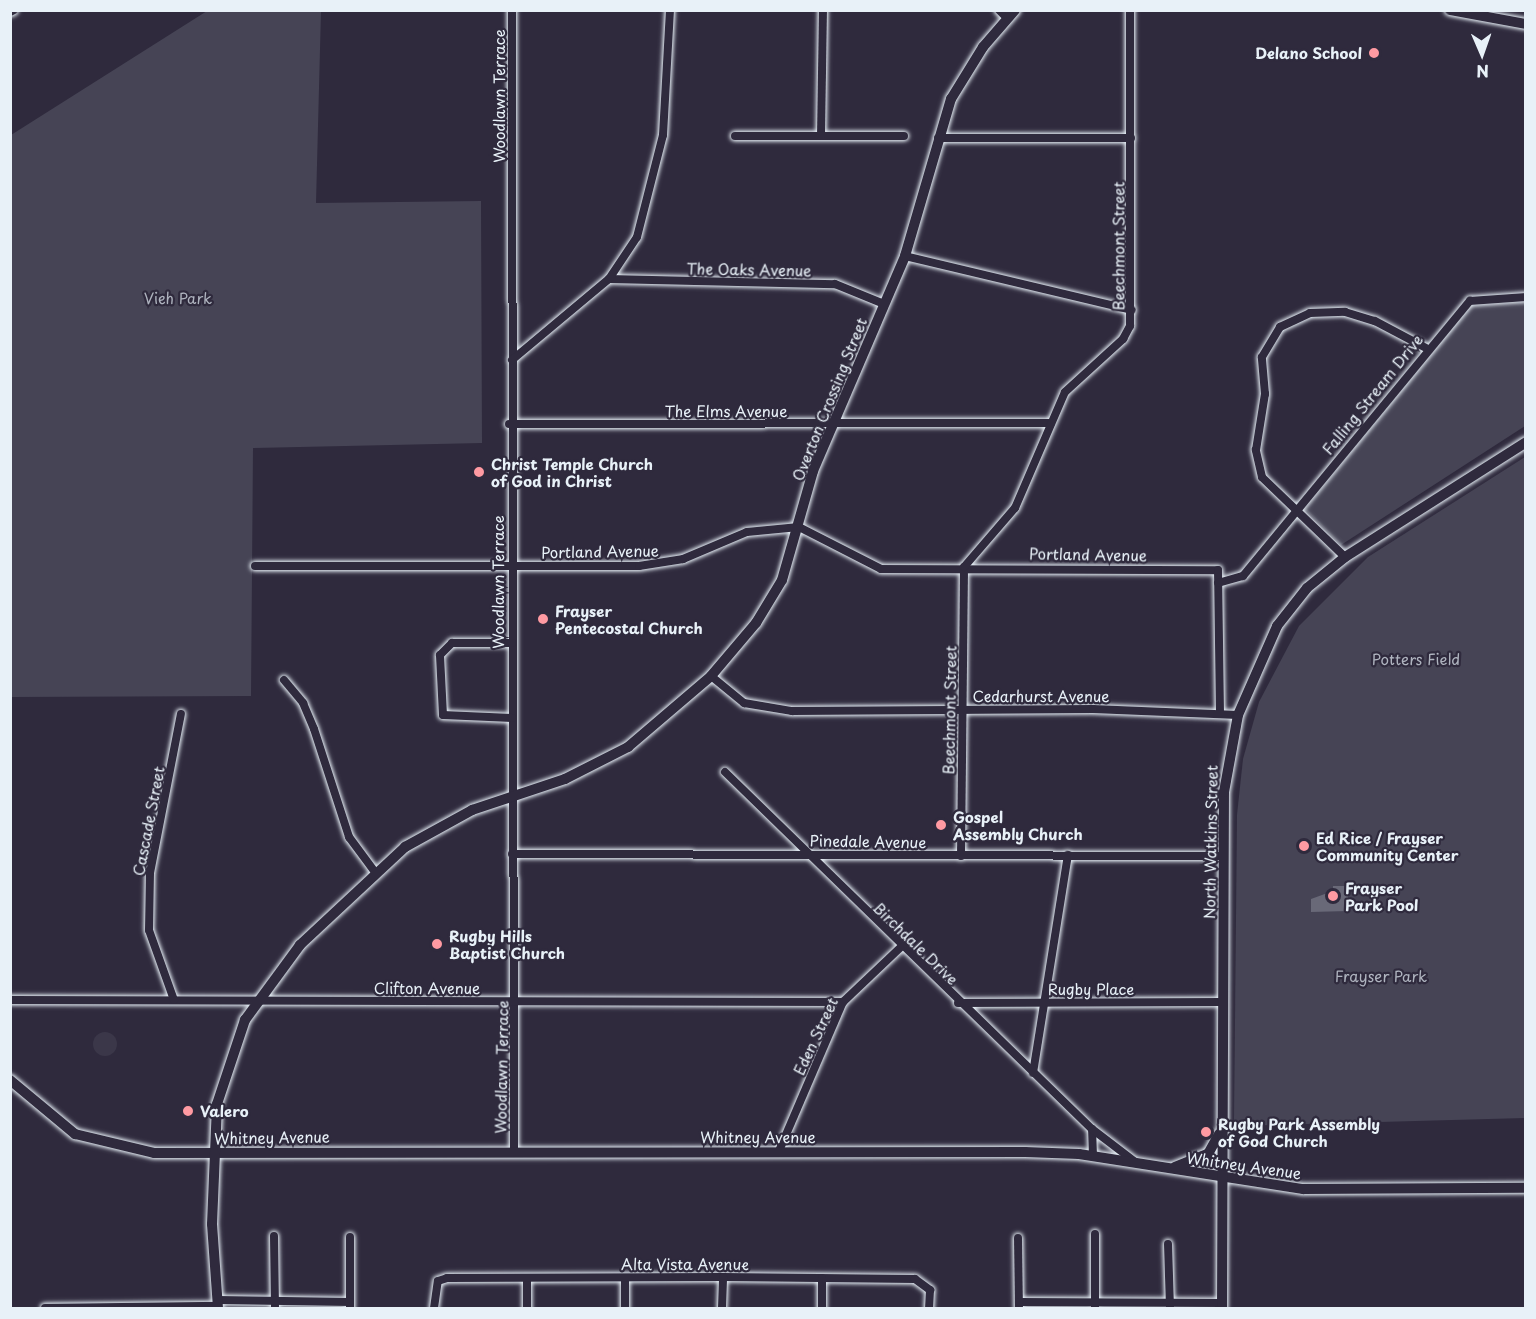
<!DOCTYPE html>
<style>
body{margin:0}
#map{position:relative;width:1536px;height:1319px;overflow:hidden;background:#2f2a3d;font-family:"Playpen Sans",sans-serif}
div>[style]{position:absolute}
.built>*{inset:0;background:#3b3749}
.round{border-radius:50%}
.green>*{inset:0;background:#464455}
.water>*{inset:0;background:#696978}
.roads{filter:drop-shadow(0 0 2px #e8f1f8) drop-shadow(0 0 2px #e8f1f8)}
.street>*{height:8px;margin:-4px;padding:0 4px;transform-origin:4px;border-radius:4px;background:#2f2a3d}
.secondary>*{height:10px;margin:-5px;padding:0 5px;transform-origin:5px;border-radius:5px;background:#2f2a3d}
.dots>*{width:16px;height:16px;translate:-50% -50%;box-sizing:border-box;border:3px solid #2f2a3d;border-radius:50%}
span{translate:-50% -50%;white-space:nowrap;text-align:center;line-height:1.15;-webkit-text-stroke:4.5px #2f2a3d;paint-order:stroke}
.poi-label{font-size:15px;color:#e8f1f8;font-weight:700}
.right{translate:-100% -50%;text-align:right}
.left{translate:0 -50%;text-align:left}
.street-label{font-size:15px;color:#e8f1f8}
.park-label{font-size:15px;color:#afb4bf}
.frame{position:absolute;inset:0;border:12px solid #e8f1f8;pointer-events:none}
.north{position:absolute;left:1452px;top:24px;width:60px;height:60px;-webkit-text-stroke:4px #2f2a3d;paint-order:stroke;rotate:178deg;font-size:16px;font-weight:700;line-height:24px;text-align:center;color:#e8f1f8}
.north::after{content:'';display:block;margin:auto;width:21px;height:27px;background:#e8f1f8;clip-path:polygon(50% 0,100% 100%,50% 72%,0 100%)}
</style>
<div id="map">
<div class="built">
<i class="round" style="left:93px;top:1032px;width:24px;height:24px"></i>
</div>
<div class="green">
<i style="clip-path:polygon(207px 11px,321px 11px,316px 203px,481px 201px,482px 443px,253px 448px,251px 696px,11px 697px,11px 135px)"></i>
<i style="clip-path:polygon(1525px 302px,1525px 426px,1341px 545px,1305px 509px,1471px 306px)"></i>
<i style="clip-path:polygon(1525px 457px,1525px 1118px,1234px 1126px,1237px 815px,1243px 759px,1259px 702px,1299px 626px,1368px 557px)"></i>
</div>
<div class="water">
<i style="clip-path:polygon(1333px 886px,1348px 886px,1348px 911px,1311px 912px,1311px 899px,1333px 891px)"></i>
</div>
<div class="roads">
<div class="street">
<i style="left:512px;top:10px;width:1143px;rotate:89.9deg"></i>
<i style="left:999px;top:10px;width:10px;rotate:45deg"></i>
<i style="left:10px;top:12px;width:4px;rotate:-27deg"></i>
<i style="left:735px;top:136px;width:169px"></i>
<i style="left:821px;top:136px;width:126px;rotate:-89.1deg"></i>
<i style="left:938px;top:138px;width:193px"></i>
<i style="left:905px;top:256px;width:233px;rotate:13.4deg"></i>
<i style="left:609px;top:279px;width:226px;rotate:1.3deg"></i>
<i style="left:835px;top:284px;width:53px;rotate:22.2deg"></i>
<i style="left:512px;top:360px;width:126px;rotate:-39.9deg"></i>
<i style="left:609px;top:279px;width:50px;rotate:-56.3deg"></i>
<i style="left:637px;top:237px;width:105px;rotate:-75.7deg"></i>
<i style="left:663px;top:135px;width:125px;rotate:-86.8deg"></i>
<i style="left:509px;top:424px;width:542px;rotate:-0.11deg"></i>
<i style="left:1345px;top:557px;width:115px;rotate:-136.1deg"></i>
<i style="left:1262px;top:477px;width:28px;rotate:-103deg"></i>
<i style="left:1256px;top:450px;width:57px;rotate:-80.9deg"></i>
<i style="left:1265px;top:394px;width:37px;rotate:-95deg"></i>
<i style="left:1262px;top:357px;width:35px;rotate:-59deg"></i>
<i style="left:1280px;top:327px;width:33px;rotate:-25deg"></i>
<i style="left:1310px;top:313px;width:35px;rotate:-2deg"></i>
<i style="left:1345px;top:312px;width:31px;rotate:17deg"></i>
<i style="left:1375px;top:321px;width:58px;rotate:27.9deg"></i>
<i style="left:255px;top:566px;width:384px"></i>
<i style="left:639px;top:566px;width:45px;rotate:-9deg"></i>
<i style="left:683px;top:559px;width:69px;rotate:-22.9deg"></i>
<i style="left:747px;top:532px;width:52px;rotate:-5.5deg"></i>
<i style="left:799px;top:527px;width:92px;rotate:27.1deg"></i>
<i style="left:881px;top:569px;width:337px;rotate:0.2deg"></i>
<i style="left:1218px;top:570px;width:143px;rotate:89.2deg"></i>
<i style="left:1218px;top:583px;width:26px;rotate:-16deg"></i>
<i style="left:1243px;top:576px;width:357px;rotate:-50.5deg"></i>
<i style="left:1470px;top:301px;width:56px;rotate:-4.1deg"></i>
<i style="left:711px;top:676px;width:43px;rotate:39.3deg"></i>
<i style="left:744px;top:703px;width:49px;rotate:9.5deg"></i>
<i style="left:792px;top:711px;width:301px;rotate:-0.4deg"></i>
<i style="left:1093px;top:709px;width:145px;rotate:2.4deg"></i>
<i style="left:284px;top:680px;width:30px;rotate:50deg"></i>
<i style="left:303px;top:703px;width:28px;rotate:67deg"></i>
<i style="left:314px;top:729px;width:114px;rotate:72deg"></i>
<i style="left:349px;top:837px;width:44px;rotate:53.4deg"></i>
<i style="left:512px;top:718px;width:69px;rotate:-177.5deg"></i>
<i style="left:443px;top:715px;width:60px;rotate:-92.9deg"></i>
<i style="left:440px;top:655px;width:17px;rotate:-45deg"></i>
<i style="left:452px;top:643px;width:60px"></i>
<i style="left:725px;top:772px;width:512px;rotate:44.21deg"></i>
<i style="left:512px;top:854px;width:711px;rotate:0.16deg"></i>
<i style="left:961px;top:856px;width:289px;rotate:-89.4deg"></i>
<i style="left:964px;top:567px;width:78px;rotate:-49.2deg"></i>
<i style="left:1015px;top:508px;width:126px;rotate:-66.7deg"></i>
<i style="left:1065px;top:392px;width:79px;rotate:-42.4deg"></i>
<i style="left:1123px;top:339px;width:15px;rotate:-62deg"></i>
<i style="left:1130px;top:326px;width:316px;rotate:-90deg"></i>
<i style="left:10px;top:1000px;width:833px;rotate:0.14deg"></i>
<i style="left:174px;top:1000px;width:74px;rotate:-109.7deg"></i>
<i style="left:149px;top:930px;width:57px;rotate:-89deg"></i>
<i style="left:150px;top:873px;width:162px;rotate:-79deg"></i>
<i style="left:958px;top:1003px;width:265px;rotate:-0.2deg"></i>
<i style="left:1033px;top:1073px;width:221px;rotate:-80.9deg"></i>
<i style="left:779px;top:1151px;width:162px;rotate:-66.8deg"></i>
<i style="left:843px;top:1002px;width:79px;rotate:-43.5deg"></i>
<i style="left:1093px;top:1156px;width:27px;rotate:-92deg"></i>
<i style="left:1092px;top:1129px;width:53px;rotate:37.3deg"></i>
<i style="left:1095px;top:1234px;width:74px;rotate:90deg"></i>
<i style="left:274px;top:1236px;width:72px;rotate:89.2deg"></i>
<i style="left:350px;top:1237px;width:71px;rotate:90deg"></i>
<i style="left:1018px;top:1238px;width:70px;rotate:89.2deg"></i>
<i style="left:1168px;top:1244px;width:64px;rotate:88.2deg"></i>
<i style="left:527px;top:1278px;width:30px;rotate:90deg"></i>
<i style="left:625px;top:1278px;width:30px;rotate:90deg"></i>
<i style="left:218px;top:1300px;width:132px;rotate:0.9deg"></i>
<i style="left:1019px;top:1302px;width:203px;rotate:0.3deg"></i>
<i style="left:45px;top:1308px;width:173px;rotate:-0.7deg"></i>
<i style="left:434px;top:1308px;width:27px;rotate:-82deg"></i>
<i style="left:438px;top:1281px;width:9px;rotate:-18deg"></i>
<i style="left:447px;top:1278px;width:276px;rotate:-0.2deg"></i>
<i style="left:723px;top:1277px;width:192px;rotate:0.6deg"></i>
<i style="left:915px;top:1279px;width:19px;rotate:36deg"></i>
<i style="left:930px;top:1290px;width:18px;rotate:93deg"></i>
<i style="left:722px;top:1308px;width:31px;rotate:-88deg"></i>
<i style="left:822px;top:1308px;width:30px;rotate:-90deg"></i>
</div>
<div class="secondary">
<i style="left:1450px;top:10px;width:77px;rotate:10.4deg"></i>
<i style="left:10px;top:1080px;width:85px;rotate:39.7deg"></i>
<i style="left:75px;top:1134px;width:81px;rotate:13.5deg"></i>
<i style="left:154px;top:1153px;width:871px;rotate:-0.07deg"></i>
<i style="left:1025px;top:1152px;width:54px;rotate:2.1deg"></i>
<i style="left:1079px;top:1154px;width:227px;rotate:8.9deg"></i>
<i style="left:1303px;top:1189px;width:223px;rotate:-0.3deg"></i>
<i style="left:1175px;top:1167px;width:35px;rotate:-22deg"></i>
<i style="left:1208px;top:1154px;width:23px;rotate:-61deg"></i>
<i style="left:218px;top:1308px;width:84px;rotate:-94.1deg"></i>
<i style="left:212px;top:1224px;width:120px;rotate:-87.6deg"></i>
<i style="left:217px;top:1104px;width:89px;rotate:-71.6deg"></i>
<i style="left:245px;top:1020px;width:93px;rotate:-53.7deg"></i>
<i style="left:300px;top:945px;width:144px;rotate:-43deg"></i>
<i style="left:405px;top:847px;width:77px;rotate:-28.9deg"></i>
<i style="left:472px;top:810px;width:98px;rotate:-18.4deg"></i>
<i style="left:565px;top:779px;width:71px;rotate:-26.9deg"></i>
<i style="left:628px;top:747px;width:109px;rotate:-40.5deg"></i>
<i style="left:711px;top:676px;width:70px;rotate:-49.7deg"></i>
<i style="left:756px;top:623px;width:50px;rotate:-58.8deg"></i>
<i style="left:782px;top:580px;width:113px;rotate:-74.1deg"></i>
<i style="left:813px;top:471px;width:234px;rotate:-66.8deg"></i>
<i style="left:905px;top:256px;width:164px;rotate:-73.7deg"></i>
<i style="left:951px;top:99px;width:61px;rotate:-58.4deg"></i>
<i style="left:983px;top:47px;width:49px;rotate:-49.1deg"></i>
<i style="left:1222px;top:1308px;width:516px;rotate:-89.78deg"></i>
<i style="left:1224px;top:792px;width:78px;rotate:-79.7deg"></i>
<i style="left:1238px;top:715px;width:97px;rotate:-66.3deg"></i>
<i style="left:1277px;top:626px;width:48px;rotate:-51.7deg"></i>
<i style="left:1307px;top:588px;width:49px;rotate:-39.2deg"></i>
<i style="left:1345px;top:557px;width:214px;rotate:-32.4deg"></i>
</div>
</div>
<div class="dots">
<i style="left:1374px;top:53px;background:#ff9aa2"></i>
<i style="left:479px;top:472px;background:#ff9aa2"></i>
<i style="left:543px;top:619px;background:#ff9aa2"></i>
<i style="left:941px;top:825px;background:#ff9aa2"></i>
<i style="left:1304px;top:846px;background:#ff9aa2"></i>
<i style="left:1333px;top:896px;background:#ff9aa2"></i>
<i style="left:437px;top:944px;background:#ff9aa2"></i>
<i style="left:188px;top:1111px;background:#ff9aa2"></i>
<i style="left:1206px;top:1132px;background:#ff9aa2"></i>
</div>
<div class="poi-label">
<span class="right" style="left:1362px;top:53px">Delano School</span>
<span class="left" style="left:491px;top:472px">Christ Temple Church<br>of God in Christ</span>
<span class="left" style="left:555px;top:619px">Frayser<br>Pentecostal Church</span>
<span class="left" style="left:953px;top:825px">Gospel<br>Assembly Church</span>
<span class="left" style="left:1316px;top:846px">Ed Rice / Frayser<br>Community Center</span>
<span class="left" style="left:1345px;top:896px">Frayser<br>Park Pool</span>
<span class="left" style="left:449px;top:944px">Rugby Hills<br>Baptist Church</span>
<span class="left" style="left:200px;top:1111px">Valero</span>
<span class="left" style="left:1218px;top:1132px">Rugby Park Assembly<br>of God Church</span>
</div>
<div class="street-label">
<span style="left:499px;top:96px;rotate:-90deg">Woodlawn Terrace</span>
<span style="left:1118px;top:246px;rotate:-90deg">Beechmont Street</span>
<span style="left:749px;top:269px;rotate:1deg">The Oaks Avenue</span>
<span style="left:1372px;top:394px;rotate:-51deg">Falling Stream Drive</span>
<span style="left:829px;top:399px;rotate:-68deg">Overton Crossing Street</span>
<span style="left:726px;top:411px">The Elms Avenue</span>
<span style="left:600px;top:551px;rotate:-1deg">Portland Avenue</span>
<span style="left:1088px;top:554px;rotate:1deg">Portland Avenue</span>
<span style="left:498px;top:582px;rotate:-90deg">Woodlawn Terrace</span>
<span style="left:1041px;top:696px">Cedarhurst Avenue</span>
<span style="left:949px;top:710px;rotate:-89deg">Beechmont Street</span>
<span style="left:148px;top:821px;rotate:-79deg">Cascade Street</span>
<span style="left:868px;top:841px;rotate:1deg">Pinedale Avenue</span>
<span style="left:1210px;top:842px;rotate:-89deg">North Watkins Street</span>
<span style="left:916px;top:943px;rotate:44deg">Birchdale Drive</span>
<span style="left:427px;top:988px">Clifton Avenue</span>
<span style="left:1091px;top:989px">Rugby Place</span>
<span style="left:815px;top:1036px;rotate:-65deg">Eden Street</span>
<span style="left:501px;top:1067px;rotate:-89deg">Woodlawn Terrace</span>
<span style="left:272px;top:1137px;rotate:-1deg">Whitney Avenue</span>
<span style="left:758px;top:1137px">Whitney Avenue</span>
<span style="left:1244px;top:1165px;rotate:8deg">Whitney Avenue</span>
<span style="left:685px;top:1264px">Alta Vista Avenue</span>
</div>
<div class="park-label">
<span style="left:178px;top:298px">Vieh Park</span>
<span style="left:1416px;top:659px">Potters Field</span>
<span style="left:1381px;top:976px">Frayser Park</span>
</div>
<div class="frame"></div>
<div class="north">N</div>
</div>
